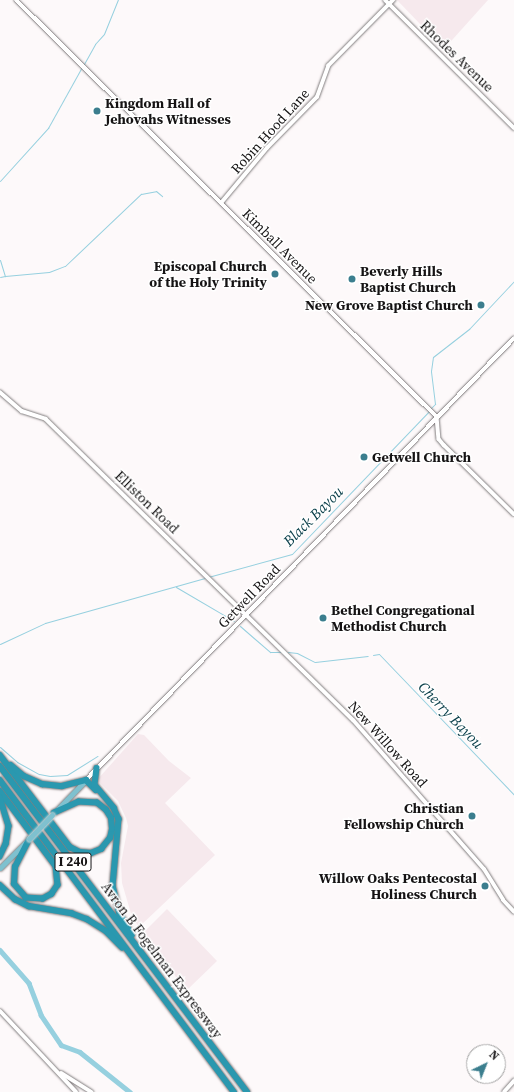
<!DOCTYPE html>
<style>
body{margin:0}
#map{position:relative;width:514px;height:1092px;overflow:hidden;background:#fdf9fa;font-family:"Source Serif 4",serif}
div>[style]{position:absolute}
.built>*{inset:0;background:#f6e9ed}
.stream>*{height:1px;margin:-0.5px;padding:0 0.5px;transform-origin:0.5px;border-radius:0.5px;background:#96d0df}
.river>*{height:4.5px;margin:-2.25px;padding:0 2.25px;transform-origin:2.25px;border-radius:2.25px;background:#96d0df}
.roads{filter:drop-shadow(0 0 1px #817d7e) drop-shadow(0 0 1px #817d7e)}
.tertiary>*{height:3.5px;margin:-1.75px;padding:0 1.75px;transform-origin:1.75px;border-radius:1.75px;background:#fff}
.secondary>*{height:4px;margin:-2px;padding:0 2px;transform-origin:2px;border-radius:2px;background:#fff}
.primary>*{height:4.5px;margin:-2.25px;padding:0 2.25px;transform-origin:2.25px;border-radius:2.25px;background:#7fc1cf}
.motorway>*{height:5.5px;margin:-2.75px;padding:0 2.75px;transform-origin:2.75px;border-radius:2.75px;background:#2a98af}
.bridges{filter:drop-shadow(0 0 1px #d5d5d5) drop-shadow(0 0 1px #d5d5d5)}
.primary-bridge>*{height:4.5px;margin:-2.25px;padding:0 2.25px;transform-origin:2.25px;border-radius:2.25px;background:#7fc1cf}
.dots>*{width:11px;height:11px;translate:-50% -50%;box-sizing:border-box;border:2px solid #fff;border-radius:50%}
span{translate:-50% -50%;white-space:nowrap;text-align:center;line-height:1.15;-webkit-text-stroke:3px #fff;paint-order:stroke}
.shield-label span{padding:1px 3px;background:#fff;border:1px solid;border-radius:3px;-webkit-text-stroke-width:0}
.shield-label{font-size:13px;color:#151314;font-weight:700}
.street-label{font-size:14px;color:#151314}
.poi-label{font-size:14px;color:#151314;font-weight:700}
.left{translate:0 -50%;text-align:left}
.right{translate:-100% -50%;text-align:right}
.water-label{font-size:15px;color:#0d414c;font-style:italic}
.north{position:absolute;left:466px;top:1044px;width:40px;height:40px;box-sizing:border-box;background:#fff;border:1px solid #a1a1a1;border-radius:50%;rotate:43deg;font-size:11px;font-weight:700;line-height:16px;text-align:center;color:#151314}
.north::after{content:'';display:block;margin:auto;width:14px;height:18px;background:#3b7e8e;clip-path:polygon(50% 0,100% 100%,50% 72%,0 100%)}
</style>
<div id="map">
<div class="built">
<i style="clip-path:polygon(397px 0,488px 0,444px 49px)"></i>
<i style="clip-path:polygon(138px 734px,144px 735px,169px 761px,191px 778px,165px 803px,215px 855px,139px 927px,132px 917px,122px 883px,121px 863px,128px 826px,126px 818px,118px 801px,97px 780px)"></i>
<i style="clip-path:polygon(167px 909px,217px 961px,186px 991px,144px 932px)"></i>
</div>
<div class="stream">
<i style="left:84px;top:64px;width:23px;rotate:-61deg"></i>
<i style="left:95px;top:44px;width:13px;rotate:-48deg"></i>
<i style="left:104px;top:34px;width:37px;rotate:-68deg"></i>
<i style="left:0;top:181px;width:72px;rotate:-47.8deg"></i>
<i style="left:48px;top:128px;width:70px;rotate:-60.9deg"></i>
<i style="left:0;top:260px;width:17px;rotate:73deg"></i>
<i style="left:5px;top:276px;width:5px;rotate:169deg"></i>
<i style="left:5px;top:276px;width:44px;rotate:-5.2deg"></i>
<i style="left:49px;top:272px;width:17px;rotate:-21deg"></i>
<i style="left:65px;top:266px;width:105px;rotate:-43.5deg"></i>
<i style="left:141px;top:194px;width:15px;rotate:-11deg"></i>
<i style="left:156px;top:191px;width:8px;rotate:40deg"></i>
<i style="left:431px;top:408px;width:6px;rotate:-45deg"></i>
<i style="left:435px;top:404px;width:33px;rotate:-97deg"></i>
<i style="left:431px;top:371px;width:14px;rotate:-82deg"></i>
<i style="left:433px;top:357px;width:46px;rotate:-37.9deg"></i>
<i style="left:469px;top:329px;width:66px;rotate:-46.8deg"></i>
<i style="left:208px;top:577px;width:87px;rotate:-15.3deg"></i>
<i style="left:292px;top:554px;width:198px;rotate:-46.2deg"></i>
<i style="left:176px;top:587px;width:67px;rotate:30.4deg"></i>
<i style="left:240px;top:626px;width:40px;rotate:41deg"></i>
<i style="left:270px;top:652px;width:11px"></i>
<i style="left:0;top:644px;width:50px;rotate:-25deg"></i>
<i style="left:45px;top:623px;width:166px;rotate:-15.7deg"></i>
<i style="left:288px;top:652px;width:9px;rotate:6deg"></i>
<i style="left:297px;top:653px;width:20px;rotate:27deg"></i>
<i style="left:315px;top:662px;width:53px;rotate:-6.5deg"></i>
<i style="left:373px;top:655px;width:6px;rotate:-9deg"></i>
<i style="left:379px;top:654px;width:195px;rotate:46.2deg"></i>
<i style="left:0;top:747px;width:23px;rotate:41deg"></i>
<i style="left:17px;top:762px;width:25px;rotate:29deg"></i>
<i style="left:39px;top:774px;width:11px;rotate:10deg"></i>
<i style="left:50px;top:776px;width:17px;rotate:-3deg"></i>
<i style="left:67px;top:775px;width:36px;rotate:-32deg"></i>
</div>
<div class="river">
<i style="left:0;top:950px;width:44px;rotate:48.7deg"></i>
<i style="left:29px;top:983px;width:34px;rotate:69deg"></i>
<i style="left:41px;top:1015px;width:36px;rotate:56deg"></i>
<i style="left:61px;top:1045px;width:20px;rotate:20deg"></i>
<i style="left:80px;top:1052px;width:64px;rotate:38.7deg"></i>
</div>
<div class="roads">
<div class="tertiary">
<i style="left:221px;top:203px;width:72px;rotate:-50.1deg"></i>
<i style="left:267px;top:148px;width:71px;rotate:-45.6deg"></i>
<i style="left:317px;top:97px;width:33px;rotate:-70deg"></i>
<i style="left:328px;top:66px;width:93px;rotate:-45.4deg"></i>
<i style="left:0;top:392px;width:29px;rotate:41deg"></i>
<i style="left:22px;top:411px;width:25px;rotate:18deg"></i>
<i style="left:46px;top:419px;width:280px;rotate:44.4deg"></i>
<i style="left:437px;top:417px;width:22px;rotate:85deg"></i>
<i style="left:439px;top:439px;width:8px;rotate:50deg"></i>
<i style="left:444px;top:445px;width:98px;rotate:44.6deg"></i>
<i style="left:504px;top:1092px;width:15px;rotate:-48deg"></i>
</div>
<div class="secondary">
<i style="left:16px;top:0;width:593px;rotate:44.73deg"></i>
<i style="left:385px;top:0;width:182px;rotate:44.8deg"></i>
<i style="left:246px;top:615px;width:150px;rotate:44.5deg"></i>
<i style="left:353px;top:720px;width:198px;rotate:48.7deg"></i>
<i style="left:484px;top:869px;width:36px;rotate:58deg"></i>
<i style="left:503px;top:900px;width:16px;rotate:47deg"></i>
<i style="left:86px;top:780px;width:615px;rotate:-45.92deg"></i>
<i style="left:0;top:1011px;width:111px;rotate:46.8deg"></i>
<i style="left:61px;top:1073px;width:36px;rotate:32deg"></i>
</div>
<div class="primary">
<i style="left:55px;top:812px;width:45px;rotate:-45.9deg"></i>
<i style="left:0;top:868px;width:37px;rotate:-45deg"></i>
</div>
<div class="motorway">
<i style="left:0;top:755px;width:116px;rotate:52.7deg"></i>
<i style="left:70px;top:847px;width:11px;rotate:27deg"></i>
<i style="left:80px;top:852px;width:11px;rotate:5deg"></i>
<i style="left:91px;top:853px;width:11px;rotate:-22deg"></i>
<i style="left:101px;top:849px;width:14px;rotate:-51deg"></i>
<i style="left:110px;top:838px;width:9px;rotate:-77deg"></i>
<i style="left:112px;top:829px;width:11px;rotate:-95deg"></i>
<i style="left:111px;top:818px;width:9px;rotate:-122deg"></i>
<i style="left:106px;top:810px;width:11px;rotate:-142deg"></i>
<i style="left:97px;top:803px;width:18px;rotate:-177deg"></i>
<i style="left:79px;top:802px;width:27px;rotate:156deg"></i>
<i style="left:11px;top:765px;width:17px;rotate:40deg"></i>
<i style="left:24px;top:776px;width:20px;rotate:24deg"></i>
<i style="left:42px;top:784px;width:20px;rotate:6deg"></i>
<i style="left:62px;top:786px;width:25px;rotate:-14deg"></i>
<i style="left:86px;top:780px;width:14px;rotate:45deg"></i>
<i style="left:0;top:766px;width:409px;rotate:52.8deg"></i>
<i style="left:97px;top:768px;width:17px;rotate:97deg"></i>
<i style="left:95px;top:785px;width:30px;rotate:50deg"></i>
<i style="left:114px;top:808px;width:12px;rotate:66deg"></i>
<i style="left:119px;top:819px;width:67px;rotate:95.1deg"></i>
<i style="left:113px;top:886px;width:29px;rotate:76deg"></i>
<i style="left:120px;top:914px;width:24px;rotate:60deg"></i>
<i style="left:0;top:780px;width:390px;rotate:53.1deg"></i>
<i style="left:0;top:791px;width:94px;rotate:53.3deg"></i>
<i style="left:56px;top:866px;width:19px;rotate:84deg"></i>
<i style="left:58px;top:885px;width:11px;rotate:124deg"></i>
<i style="left:52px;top:894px;width:10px;rotate:151deg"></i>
<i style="left:43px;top:899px;width:17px;rotate:-177deg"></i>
<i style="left:26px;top:898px;width:18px;rotate:-131deg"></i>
<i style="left:14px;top:884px;width:17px;rotate:-87deg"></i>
<i style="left:15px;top:867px;width:31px;rotate:-63deg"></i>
<i style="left:0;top:797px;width:30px;rotate:73deg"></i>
<i style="left:9px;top:826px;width:18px;rotate:99deg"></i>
<i style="left:6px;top:844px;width:14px;rotate:115deg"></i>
<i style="left:0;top:885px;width:21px;rotate:43deg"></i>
<i style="left:15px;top:899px;width:16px;rotate:27deg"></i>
<i style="left:29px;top:906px;width:43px;rotate:9.5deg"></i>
<i style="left:71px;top:913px;width:17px;rotate:21deg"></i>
<i style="left:87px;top:919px;width:22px;rotate:32deg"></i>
<i style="left:106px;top:931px;width:23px;rotate:45deg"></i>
</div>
</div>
<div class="bridges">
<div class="primary-bridge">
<i style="left:29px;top:839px;width:33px;rotate:-46deg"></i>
</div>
</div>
<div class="dots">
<i style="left:97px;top:111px;background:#3b7e8e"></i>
<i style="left:275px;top:274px;background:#3b7e8e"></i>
<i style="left:352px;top:279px;background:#3b7e8e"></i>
<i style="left:481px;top:305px;background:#3b7e8e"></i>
<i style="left:364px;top:457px;background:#3b7e8e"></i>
<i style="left:323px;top:618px;background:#3b7e8e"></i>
<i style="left:472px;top:816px;background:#3b7e8e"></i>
<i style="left:485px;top:886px;background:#3b7e8e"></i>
</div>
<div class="shield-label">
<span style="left:73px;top:862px">I 240</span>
</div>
<div class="street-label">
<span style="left:457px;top:56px;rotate:44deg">Rhodes Avenue</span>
<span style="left:270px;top:131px;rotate:-48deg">Robin Hood Lane</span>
<span style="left:280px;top:246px;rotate:45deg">Kimball Avenue</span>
<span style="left:147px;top:502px;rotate:44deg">Elliston Road</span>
<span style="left:249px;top:596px;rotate:-46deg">Getwell Road</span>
<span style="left:388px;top:744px;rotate:48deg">New Willow Road</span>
<span style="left:162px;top:960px;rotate:53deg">Avron B Fogelman Expressway</span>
</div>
<div class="poi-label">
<span class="left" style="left:105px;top:111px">Kingdom Hall of<br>Jehovahs Witnesses</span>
<span class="right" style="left:267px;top:274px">Episcopal Church<br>of the Holy Trinity</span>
<span class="left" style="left:360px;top:279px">Beverly Hills<br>Baptist Church</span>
<span class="right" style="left:473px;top:305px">New Grove Baptist Church</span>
<span class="left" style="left:372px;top:457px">Getwell Church</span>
<span class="left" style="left:331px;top:618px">Bethel Congregational<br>Methodist Church</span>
<span class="right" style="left:464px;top:816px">Christian<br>Fellowship Church</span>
<span class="right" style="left:477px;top:886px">Willow Oaks Pentecostal<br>Holiness Church</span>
</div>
<div class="water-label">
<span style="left:313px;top:516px;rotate:-45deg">Black Bayou</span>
<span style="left:451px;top:715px;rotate:46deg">Cherry Bayou</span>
</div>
<div class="north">N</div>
</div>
